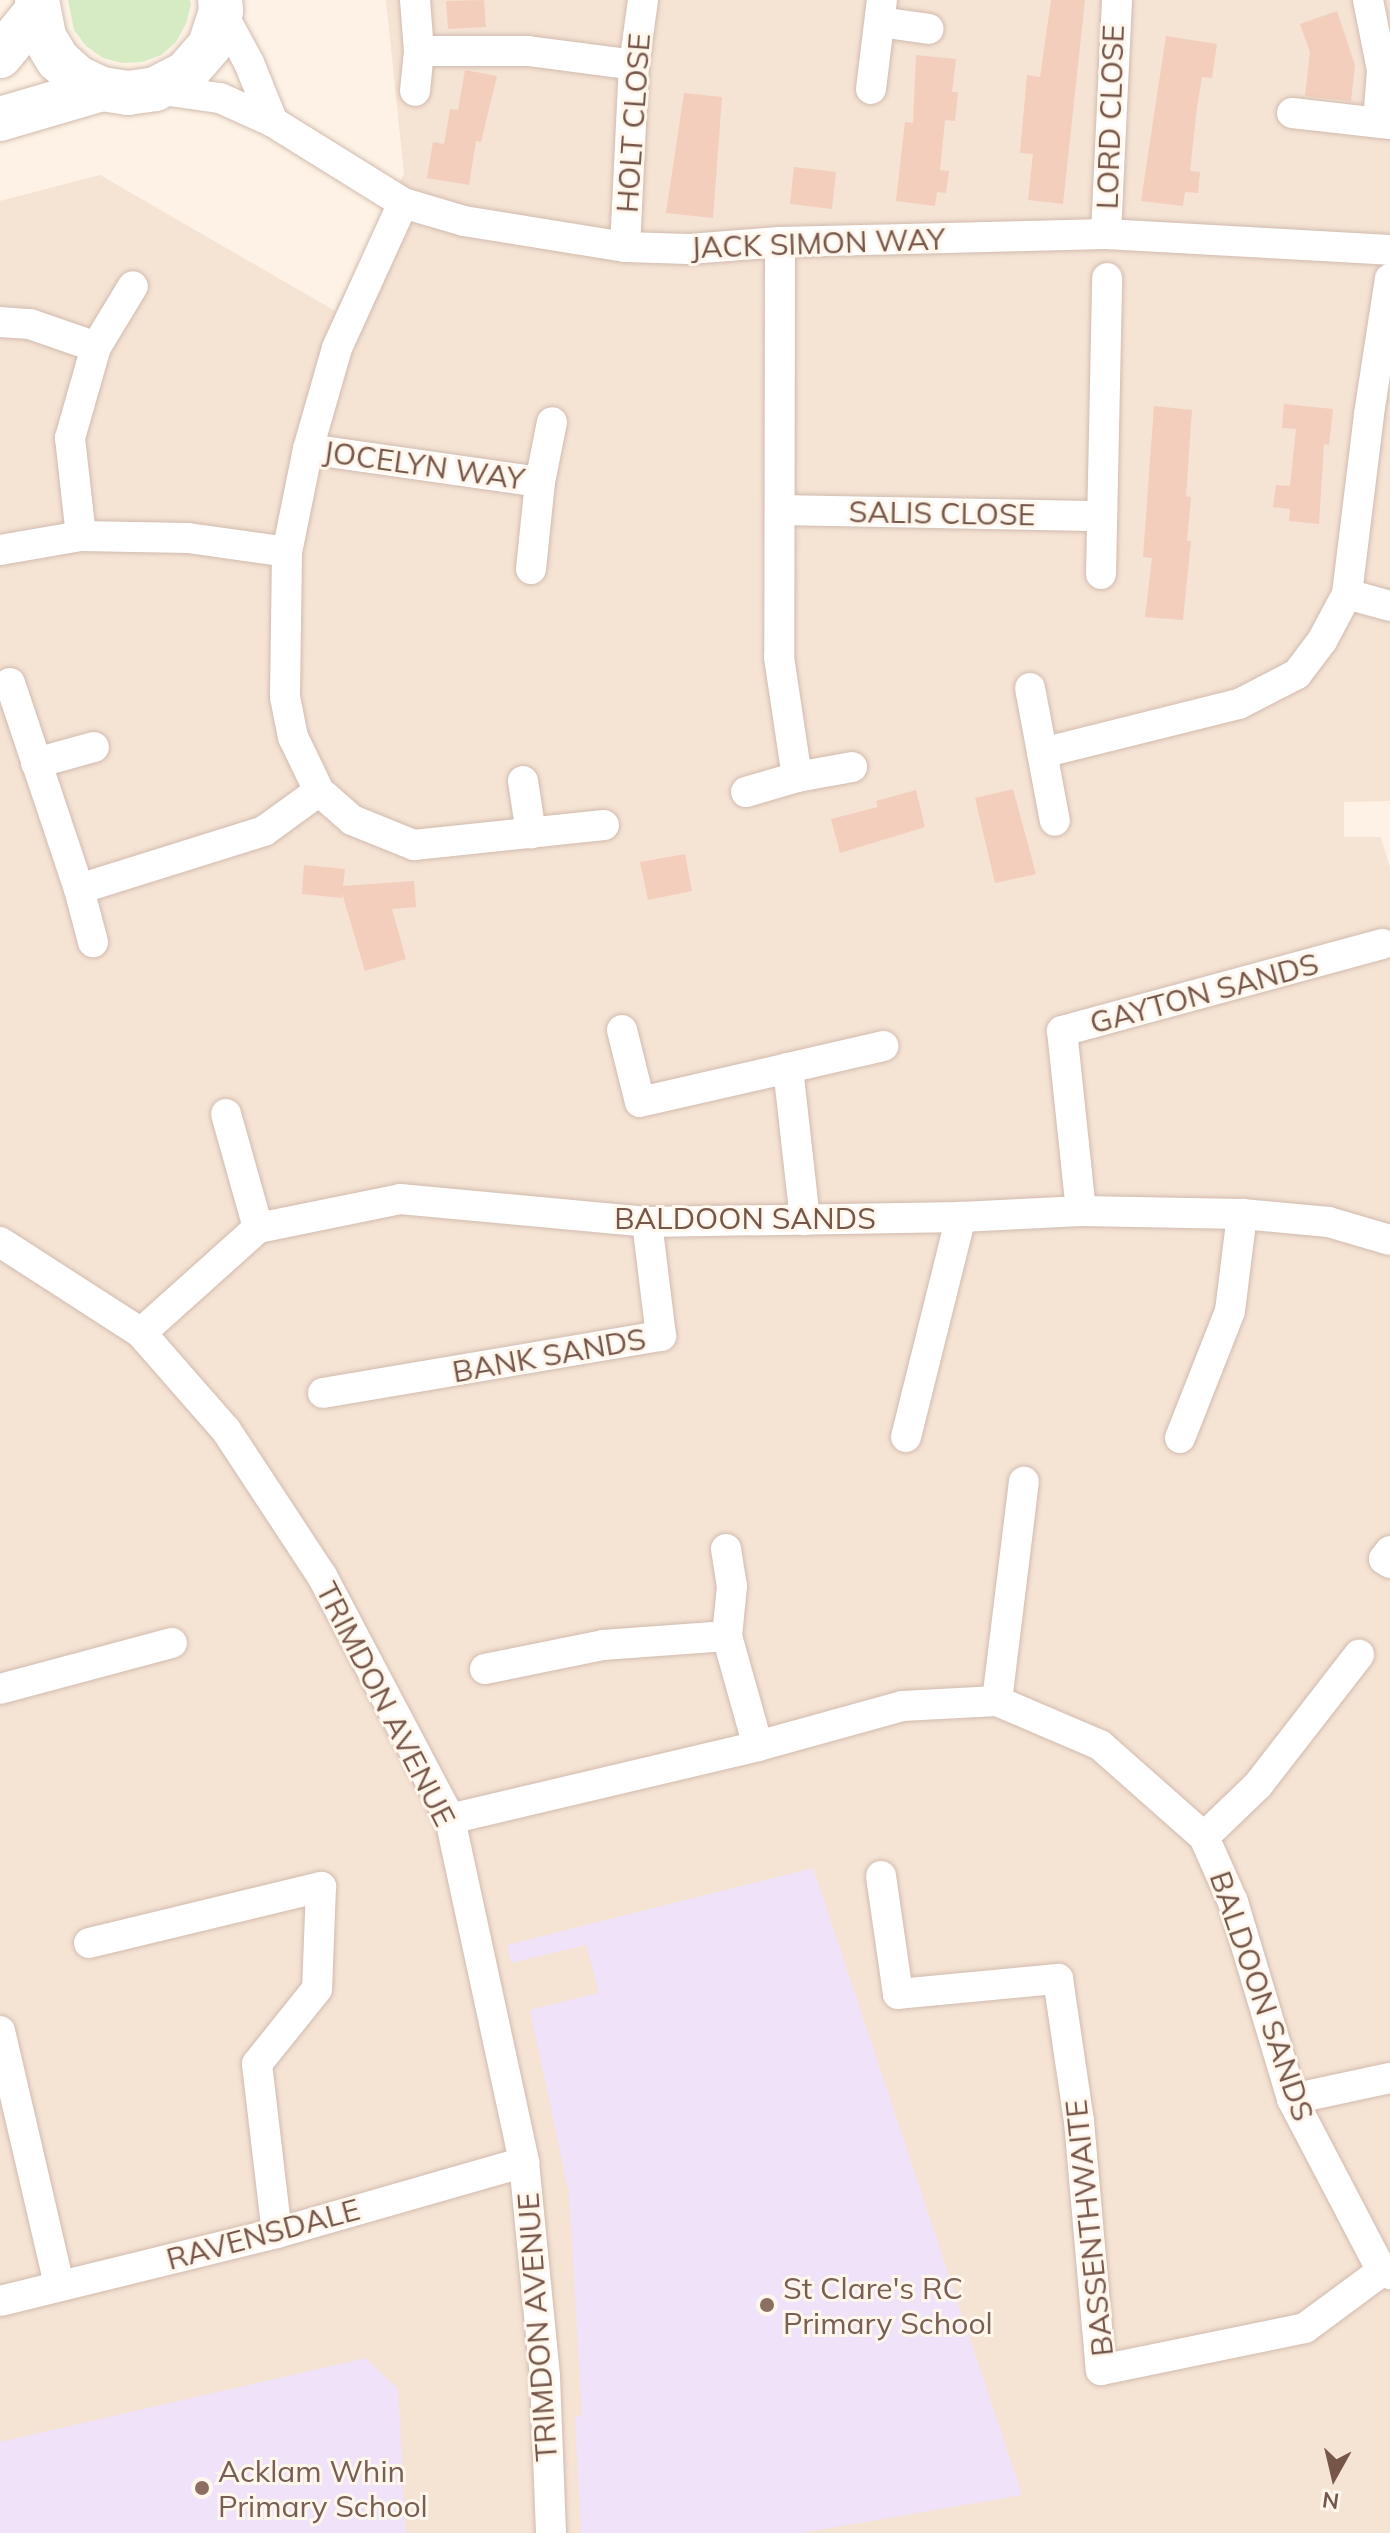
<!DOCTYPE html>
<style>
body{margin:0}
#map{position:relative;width:1390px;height:2533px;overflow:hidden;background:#fdf2e5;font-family:Mulish,sans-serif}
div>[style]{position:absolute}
.residential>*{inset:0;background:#f5e3d4}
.education>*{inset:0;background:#efe2f9}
.green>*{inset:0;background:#d6ebc3}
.building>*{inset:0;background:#f3cebc}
.roads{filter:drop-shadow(0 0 2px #d1bbae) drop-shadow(0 0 2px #d1bbae)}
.minor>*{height:30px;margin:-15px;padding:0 15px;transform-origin:15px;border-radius:15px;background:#fff}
.secondary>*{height:44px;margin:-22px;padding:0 22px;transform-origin:22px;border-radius:22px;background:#fff}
.dots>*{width:22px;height:22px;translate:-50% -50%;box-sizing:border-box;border:4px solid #fff6ec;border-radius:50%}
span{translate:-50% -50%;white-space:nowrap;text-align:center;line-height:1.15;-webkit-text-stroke:6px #fff6ec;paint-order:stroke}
.street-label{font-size:30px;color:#77564a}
.education-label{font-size:30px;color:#785e54}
.left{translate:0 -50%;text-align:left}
.north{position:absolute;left:1294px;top:2437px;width:80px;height:80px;-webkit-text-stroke:6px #fff6ec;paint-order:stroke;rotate:188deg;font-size:22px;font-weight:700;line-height:32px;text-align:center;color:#77564a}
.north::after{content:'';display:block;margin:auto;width:28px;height:36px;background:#77564a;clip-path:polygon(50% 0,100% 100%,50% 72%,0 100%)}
</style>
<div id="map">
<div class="residential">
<i style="clip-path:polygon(386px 0,1390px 0,1390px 801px,1344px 802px,1344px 837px,1381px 837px,1390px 868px,1390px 2533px,0 2533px,0 201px,100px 175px,335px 311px,404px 174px)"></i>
</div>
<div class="education">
<i style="clip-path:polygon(813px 1868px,1022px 2495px,801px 2533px,581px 2533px,575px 2417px,582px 2416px,569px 2194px,530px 2010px,599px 1993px,586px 1945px,511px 1963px,507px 1945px)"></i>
<i style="clip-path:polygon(366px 2358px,398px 2389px,406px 2533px,0 2533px,0 2442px)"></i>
</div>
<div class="green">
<i style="clip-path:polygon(68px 0,190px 0,191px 5px,186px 24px,176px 42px,161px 55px,142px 62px,122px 63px,103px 58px,86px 46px,74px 30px)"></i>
</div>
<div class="building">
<i style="clip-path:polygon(484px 0,486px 27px,448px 29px,446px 1px)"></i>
<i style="clip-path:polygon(1051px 0,1085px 0,1063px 204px,1028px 200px,1033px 154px,1020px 153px,1027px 75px,1040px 77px)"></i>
<i style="clip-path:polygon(1337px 11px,1355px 65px,1351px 101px,1305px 96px,1310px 52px,1300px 24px)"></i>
<i style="clip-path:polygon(1166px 36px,1217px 44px,1212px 78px,1202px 77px,1197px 107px,1190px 171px,1200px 172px,1198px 193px,1185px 192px,1183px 206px,1141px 201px)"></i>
<i style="clip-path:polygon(916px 55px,956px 59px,952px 92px,958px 92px,955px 121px,945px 120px,940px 170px,949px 171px,946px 193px,937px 192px,935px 206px,896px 201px,905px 122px,913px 123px)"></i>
<i style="clip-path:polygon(465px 70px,497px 76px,481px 142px,476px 141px,469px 185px,427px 178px,433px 142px,444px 144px,450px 109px,458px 110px)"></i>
<i style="clip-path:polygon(684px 93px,722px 97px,713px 218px,666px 213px)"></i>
<i style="clip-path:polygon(794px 167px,836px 172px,832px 209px,790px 204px)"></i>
<i style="clip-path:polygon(1284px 404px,1333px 409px,1329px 445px,1324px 444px,1319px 524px,1289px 521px,1290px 509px,1273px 507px,1276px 485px,1290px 486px,1296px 429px,1282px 428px)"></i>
<i style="clip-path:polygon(1154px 406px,1192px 410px,1186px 496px,1191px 497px,1187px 541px,1191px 541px,1183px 620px,1145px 617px,1152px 558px,1143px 557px)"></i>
<i style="clip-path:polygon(1013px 789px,1036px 874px,995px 883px,975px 798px)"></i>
<i style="clip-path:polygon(916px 790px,925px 827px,840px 853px,831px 819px,878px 807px,876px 801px)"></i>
<i style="clip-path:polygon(685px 854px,692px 891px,648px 900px,640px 862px)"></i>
<i style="clip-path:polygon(304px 865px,345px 869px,343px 886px,414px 881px,416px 907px,392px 909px,406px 959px,365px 971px,342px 893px,342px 898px,302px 894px)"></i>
</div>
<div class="roads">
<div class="minor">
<i style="left:415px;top:0;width:51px;rotate:85.5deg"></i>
<i style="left:419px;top:51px;width:40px;rotate:95.7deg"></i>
<i style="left:1368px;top:0;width:71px;rotate:78.7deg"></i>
<i style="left:1382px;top:70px;width:52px;rotate:94.4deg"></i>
<i style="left:221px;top:11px;width:59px;rotate:61.7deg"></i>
<i style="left:249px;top:63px;width:64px;rotate:67.9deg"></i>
<i style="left:880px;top:22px;width:49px;rotate:8.1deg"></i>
<i style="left:419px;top:51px;width:109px"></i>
<i style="left:528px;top:51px;width:107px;rotate:7.5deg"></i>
<i style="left:155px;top:89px;width:66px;rotate:7.9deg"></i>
<i style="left:220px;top:98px;width:58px;rotate:24.4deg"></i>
<i style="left:273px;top:122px;width:153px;rotate:31.9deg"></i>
<i style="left:403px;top:203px;width:64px;rotate:16.4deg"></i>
<i style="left:464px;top:221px;width:163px;rotate:9.2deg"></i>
<i style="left:625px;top:247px;width:64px;rotate:1.8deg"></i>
<i style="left:689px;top:249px;width:91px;rotate:-4.4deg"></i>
<i style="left:780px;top:242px;width:326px;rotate:-1.4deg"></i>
<i style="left:1106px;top:234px;width:284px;rotate:3.2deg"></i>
<i style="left:871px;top:89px;width:90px;rotate:-83deg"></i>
<i style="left:1292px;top:113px;width:99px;rotate:6.4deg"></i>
<i style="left:403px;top:203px;width:159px;rotate:114.5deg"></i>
<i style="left:337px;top:348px;width:105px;rotate:106deg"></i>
<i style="left:308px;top:449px;width:105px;rotate:101.5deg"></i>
<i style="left:287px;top:552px;width:145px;rotate:90.8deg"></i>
<i style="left:285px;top:697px;width:41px;rotate:78.7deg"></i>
<i style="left:293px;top:737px;width:60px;rotate:64.3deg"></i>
<i style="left:319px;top:791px;width:44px;rotate:41.3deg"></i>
<i style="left:352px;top:820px;width:67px;rotate:22deg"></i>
<i style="left:414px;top:845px;width:191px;rotate:-6deg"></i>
<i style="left:1106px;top:234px;width:234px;rotate:-87.3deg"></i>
<i style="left:780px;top:242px;width:415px;rotate:90.1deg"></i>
<i style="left:779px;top:657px;width:121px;rotate:81.5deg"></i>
<i style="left:625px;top:247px;width:182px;rotate:-87.2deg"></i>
<i style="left:634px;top:65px;width:66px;rotate:-82.1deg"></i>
<i style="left:0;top:322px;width:30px;rotate:4deg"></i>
<i style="left:30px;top:324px;width:70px;rotate:19.2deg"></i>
<i style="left:308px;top:449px;width:234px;rotate:8.1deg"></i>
<i style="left:782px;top:510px;width:320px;rotate:1.1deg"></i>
<i style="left:81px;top:536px;width:99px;rotate:-96.4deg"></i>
<i style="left:70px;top:438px;width:95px;rotate:-74.1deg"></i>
<i style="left:96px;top:347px;width:71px;rotate:-58.8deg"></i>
<i style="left:0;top:550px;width:82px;rotate:-9.8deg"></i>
<i style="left:81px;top:536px;width:107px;rotate:1.1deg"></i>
<i style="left:188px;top:538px;width:100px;rotate:8deg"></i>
<i style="left:531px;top:569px;width:87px;rotate:-84.1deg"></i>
<i style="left:540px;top:482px;width:61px;rotate:-78.7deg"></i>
<i style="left:1101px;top:574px;width:296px;rotate:-88.8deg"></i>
<i style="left:1347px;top:594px;width:45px;rotate:15.6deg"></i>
<i style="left:10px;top:683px;width:217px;rotate:71.5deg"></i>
<i style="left:79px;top:889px;width:55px;rotate:75.2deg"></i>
<i style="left:1030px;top:688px;width:135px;rotate:79.4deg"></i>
<i style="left:1042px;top:753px;width:203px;rotate:-14deg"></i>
<i style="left:1239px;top:704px;width:65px;rotate:-27.3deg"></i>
<i style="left:1297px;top:674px;width:41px;rotate:-52.9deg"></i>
<i style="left:1322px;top:641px;width:53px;rotate:-62deg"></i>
<i style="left:1347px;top:594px;width:181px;rotate:-83deg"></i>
<i style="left:1369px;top:414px;width:137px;rotate:-81.2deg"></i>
<i style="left:36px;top:763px;width:60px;rotate:-15.4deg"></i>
<i style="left:523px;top:781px;width:53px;rotate:81.3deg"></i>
<i style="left:746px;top:792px;width:53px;rotate:-16.4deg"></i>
<i style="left:797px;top:777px;width:56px;rotate:-10.3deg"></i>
<i style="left:79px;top:889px;width:194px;rotate:-17.4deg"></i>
<i style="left:264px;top:831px;width:68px;rotate:-36deg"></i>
<i style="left:622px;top:1030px;width:74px;rotate:76deg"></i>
<i style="left:640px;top:1102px;width:152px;rotate:-12.9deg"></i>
<i style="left:788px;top:1068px;width:153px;rotate:83.6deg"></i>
<i style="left:788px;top:1068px;width:98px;rotate:-13deg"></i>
<i style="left:226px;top:1114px;width:118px;rotate:74.3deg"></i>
<i style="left:1081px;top:1211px;width:181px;rotate:-96deg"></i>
<i style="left:1062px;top:1031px;width:332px;rotate:-15.2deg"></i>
<i style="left:0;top:1242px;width:168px;rotate:32.8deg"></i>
<i style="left:141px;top:1333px;width:129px;rotate:48.8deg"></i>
<i style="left:226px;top:1430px;width:175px;rotate:56.7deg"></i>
<i style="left:322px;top:1576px;width:275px;rotate:62.2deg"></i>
<i style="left:450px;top:1819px;width:351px;rotate:77.8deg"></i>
<i style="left:524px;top:2162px;width:216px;rotate:84.4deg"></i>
<i style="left:545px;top:2377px;width:156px;rotate:87.8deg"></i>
<i style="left:141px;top:1333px;width:157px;rotate:-41.9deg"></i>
<i style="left:258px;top:1228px;width:145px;rotate:-11.5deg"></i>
<i style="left:400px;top:1199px;width:248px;rotate:5.3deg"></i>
<i style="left:647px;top:1222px;width:314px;rotate:-0.9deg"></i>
<i style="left:961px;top:1217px;width:120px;rotate:-2.9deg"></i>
<i style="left:1081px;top:1211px;width:161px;rotate:1.1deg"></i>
<i style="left:1242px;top:1214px;width:87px;rotate:5.3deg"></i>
<i style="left:1329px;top:1222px;width:64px;rotate:16.4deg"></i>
<i style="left:323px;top:1393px;width:343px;rotate:-9.6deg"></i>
<i style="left:661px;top:1336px;width:115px;rotate:-97deg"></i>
<i style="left:906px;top:1437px;width:227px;rotate:-76deg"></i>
<i style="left:1180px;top:1438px;width:136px;rotate:-68.5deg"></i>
<i style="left:1230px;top:1311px;width:98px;rotate:-82.9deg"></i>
<i style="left:726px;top:1549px;width:37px;rotate:81deg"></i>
<i style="left:732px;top:1586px;width:50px;rotate:95.7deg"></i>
<i style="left:1390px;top:1551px;width:10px;rotate:127deg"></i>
<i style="left:1384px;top:1559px;width:7px;rotate:34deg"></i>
<i style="left:485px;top:1669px;width:120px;rotate:-11.5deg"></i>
<i style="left:603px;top:1645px;width:124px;rotate:-4.2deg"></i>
<i style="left:727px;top:1636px;width:114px;rotate:74.3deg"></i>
<i style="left:0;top:1689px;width:178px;rotate:-15deg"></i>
<i style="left:997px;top:1701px;width:221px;rotate:-83deg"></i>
<i style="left:450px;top:1819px;width:317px;rotate:-13.3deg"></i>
<i style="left:758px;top:1746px;width:149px;rotate:-15.5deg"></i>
<i style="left:902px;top:1706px;width:95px;rotate:-3deg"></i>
<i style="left:997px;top:1701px;width:112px;rotate:23.1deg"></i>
<i style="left:1100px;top:1745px;width:139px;rotate:41.5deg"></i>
<i style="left:1204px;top:1837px;width:71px;rotate:66deg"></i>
<i style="left:1233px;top:1902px;width:206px;rotate:73.3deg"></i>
<i style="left:1292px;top:2099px;width:194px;rotate:62.4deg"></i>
<i style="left:1382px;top:2271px;width:9px;rotate:21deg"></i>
<i style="left:1204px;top:1837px;width:75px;rotate:-43.9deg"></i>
<i style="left:1258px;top:1785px;width:165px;rotate:-52.2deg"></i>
<i style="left:881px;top:1876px;width:119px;rotate:81.8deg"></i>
<i style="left:898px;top:1994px;width:161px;rotate:-5.4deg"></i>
<i style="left:1058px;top:1979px;width:144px;rotate:81.6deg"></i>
<i style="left:1079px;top:2121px;width:250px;rotate:85deg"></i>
<i style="left:1101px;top:2370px;width:208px;rotate:-11.6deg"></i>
<i style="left:1305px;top:2328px;width:96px;rotate:-36.5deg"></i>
<i style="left:89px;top:1943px;width:239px;rotate:-13.6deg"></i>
<i style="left:321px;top:1887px;width:102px;rotate:92.2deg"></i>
<i style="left:317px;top:1989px;width:96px;rotate:128.7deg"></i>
<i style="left:257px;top:2064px;width:170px;rotate:83.3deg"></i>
<i style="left:0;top:2031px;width:261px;rotate:76.9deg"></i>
<i style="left:1292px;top:2099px;width:100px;rotate:-12.1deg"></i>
<i style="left:0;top:2301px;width:285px;rotate:-13.8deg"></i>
<i style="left:277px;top:2233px;width:257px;rotate:-16deg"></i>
</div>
<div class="secondary">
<i style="left:37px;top:0;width:38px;rotate:79deg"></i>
<i style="left:44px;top:37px;width:27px;rotate:59deg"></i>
<i style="left:58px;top:60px;width:27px;rotate:42deg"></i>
<i style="left:78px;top:78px;width:26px;rotate:25deg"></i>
<i style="left:102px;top:89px;width:26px;rotate:9deg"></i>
<i style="left:128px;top:93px;width:27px;rotate:-8deg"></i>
<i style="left:155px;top:89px;width:35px;rotate:-27deg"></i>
<i style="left:186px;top:73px;width:37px;rotate:-49deg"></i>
<i style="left:210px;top:45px;width:36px;rotate:-72deg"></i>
<i style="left:221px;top:11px;width:11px;rotate:-95deg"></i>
<i style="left:0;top:56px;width:58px;rotate:-50.6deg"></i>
<i style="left:0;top:119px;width:106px;rotate:-16.4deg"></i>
</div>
</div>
<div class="dots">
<i style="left:767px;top:2305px;background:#8d6e63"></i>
<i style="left:202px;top:2488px;background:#8d6e63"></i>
</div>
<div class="street-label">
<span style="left:1110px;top:117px;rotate:-88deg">LORD CLOSE</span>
<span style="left:633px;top:123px;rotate:-86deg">HOLT CLOSE</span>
<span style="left:818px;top:243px;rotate:-2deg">JACK SIMON WAY</span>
<span style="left:424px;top:465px;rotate:8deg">JOCELYN WAY</span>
<span style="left:942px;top:513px;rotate:1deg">SALIS CLOSE</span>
<span style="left:1204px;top:993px;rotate:-15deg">GAYTON SANDS</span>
<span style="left:745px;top:1218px">BALDOON SANDS</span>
<span style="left:549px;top:1355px;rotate:-10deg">BANK SANDS</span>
<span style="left:386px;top:1704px;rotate:63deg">TRIMDON AVENUE</span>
<span style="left:1262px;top:1996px;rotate:71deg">BALDOON SANDS</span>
<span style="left:1089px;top:2228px;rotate:-96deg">BASSENTHWAITE</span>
<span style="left:263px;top:2234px;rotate:-15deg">RAVENSDALE</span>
<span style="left:537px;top:2327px;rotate:-94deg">TRIMDON AVENUE</span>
</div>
<div class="education-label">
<span class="left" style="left:783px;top:2305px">St Clare's RC<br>Primary School</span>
<span class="left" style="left:218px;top:2488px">Acklam Whin<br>Primary School</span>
</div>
<div class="north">N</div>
</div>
